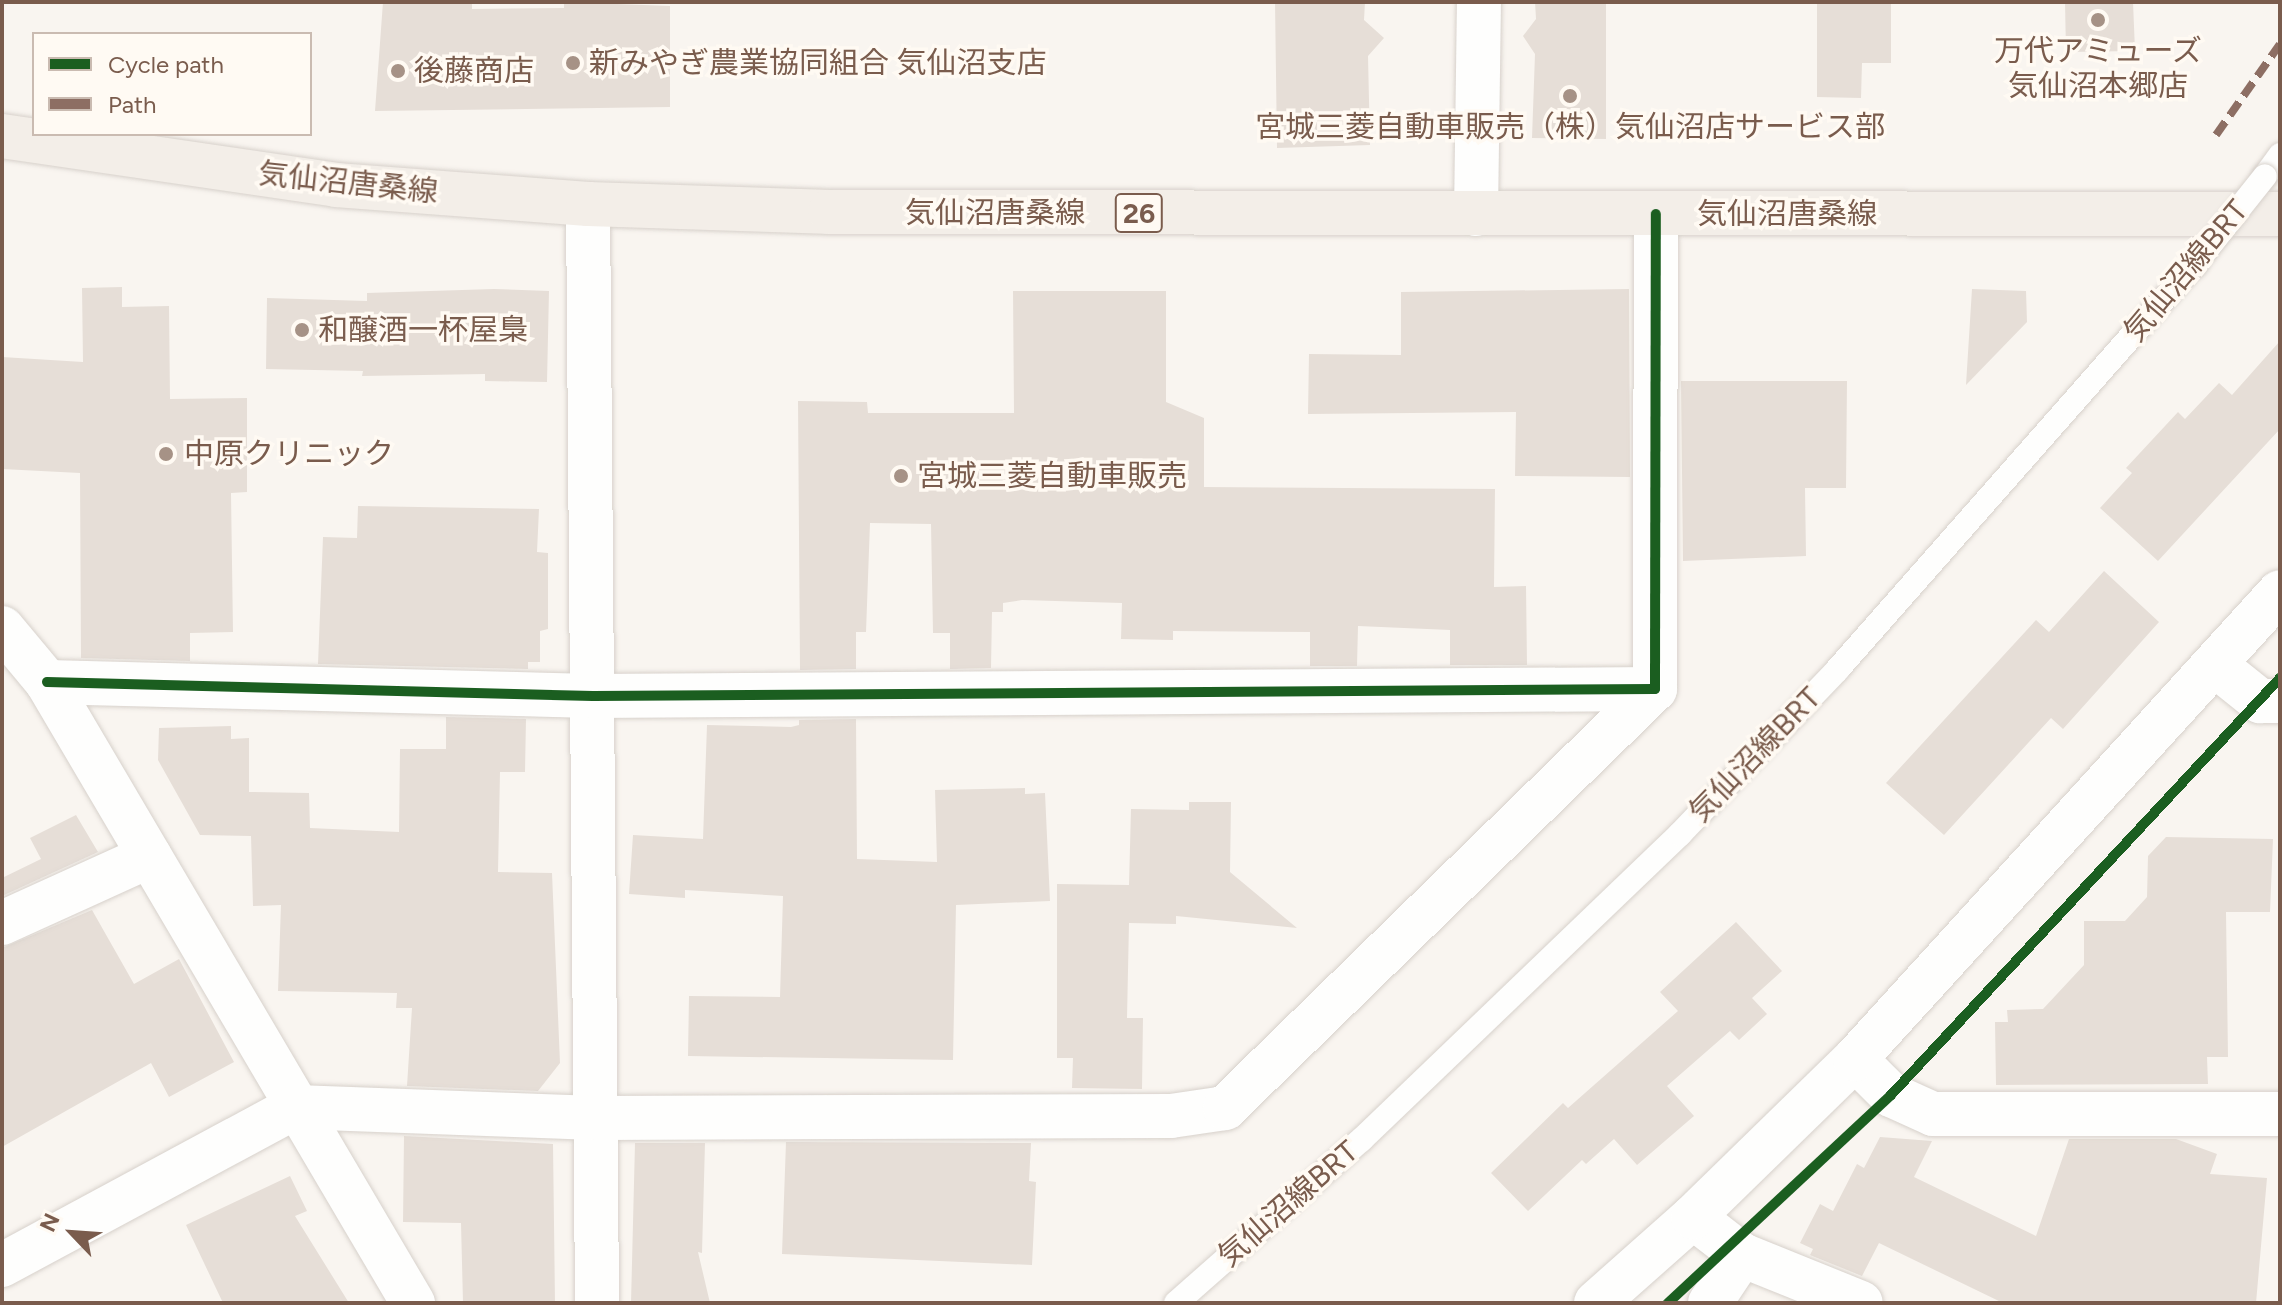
<!DOCTYPE html>
<meta charset="utf-8">
<style>
body{margin:0}
#map{position:relative;width:2282px;height:1305px;overflow:hidden;background:#f9f5f0;font-family:Figtree,"Noto Sans JP",sans-serif}
div>[style]{position:absolute}
.building>*{inset:0;background:#e6ded7}
.roads{filter:drop-shadow(0 0 2px #d7d1cb) drop-shadow(0 0 2px #d7d1cb)}
.lane>*{height:24px;margin:-12px;padding:0 12px;transform-origin:12px;border-radius:12px;background:#fefefd}
.street>*{height:44px;margin:-22px;padding:0 22px;transform-origin:22px;border-radius:22px;background:#fefefd}
.secondary>*{height:44px;margin:-22px;padding:0 22px;transform-origin:22px;border-radius:22px;background:#fefefd}
.primary>*{height:44px;margin:-22px;padding:0 22px;transform-origin:22px;border-radius:22px;background:#f3eee8}
.bridges{filter:drop-shadow(0 0 2px #d7d1cb) drop-shadow(0 0 2px #d7d1cb)}
.lane-bridge>*{height:24px;margin:-12px;padding:0 12px;transform-origin:12px;border-radius:12px;background:#fefefd}
.quiet>*{height:8px;margin-top:-4px;transform-origin:0;background:repeating-linear-gradient(90deg,#8d6e63 0 16px,transparent 0 24px)}
.cycleway>*{height:10px;margin:-5px;padding:0 5px;transform-origin:5px;border-radius:5px;background:#1b5e20}
.dots>*{width:22px;height:22px;translate:-50% -50%;box-sizing:border-box;border:4px solid #fffaf3;border-radius:50%}
span{translate:-50% -50%;white-space:nowrap;text-align:center;line-height:1.15;-webkit-text-stroke:7px #fffaf3;paint-order:stroke}
.shield-label span{padding:2px 6px;background:#fffaf3;border:2px solid;border-radius:6px;-webkit-text-stroke-width:0}
.shield-label{font-size:28px;color:#7a5c4d;font-weight:700}
.poi-label{font-size:30px;color:#7a5c4d}
.left{translate:0 -50%;text-align:left}
.street-label{font-size:30px;color:#7a5c4d}
.frame{position:absolute;inset:0;border:4px solid #7a5c4d;pointer-events:none}
.legend{position:absolute;left:32px;top:32px;width:280px;height:104px;box-sizing:border-box;background:#fffaf3;border:2px solid #cabbb1;margin:0;padding:10px 14px;list-style:none;font-size:24px;color:#7a5c4d}
.legend li{display:flex;align-items:center;gap:16px;height:40px}
.legend b{width:40px;border:2px solid #cabbb1}
.north{position:absolute;left:32px;top:1193px;width:80px;height:80px;-webkit-text-stroke:6px #fffaf3;paint-order:stroke;rotate:295deg;font-size:22px;font-weight:700;line-height:32px;text-align:center;color:#7a5c4d}
.north::after{content:'';display:block;margin:auto;width:28px;height:36px;background:#7a5c4d;clip-path:polygon(50% 0,100% 100%,50% 72%,0 100%)}
</style>
<div id="map">
<div class="building">
<i style="clip-path:polygon(383px 2px,472px 2px,472px 9px,564px 8px,564px 2px,670px 6px,670px 107px,375px 111px)"></i>
<i style="clip-path:polygon(1275px 2px,1365px 2px,1364px 20px,1384px 38px,1368px 56px,1370px 145px,1277px 148px)"></i>
<i style="clip-path:polygon(1535px 2px,1606px 2px,1606px 139px,1532px 138px,1535px 54px,1523px 36px,1536px 19px)"></i>
<i style="clip-path:polygon(1817px 2px,1891px 2px,1891px 63px,1862px 63px,1861px 98px,1817px 97px)"></i>
<i style="clip-path:polygon(2065px 2px,2133px 2px,2135px 51px,2066px 52px)"></i>
<i style="clip-path:polygon(122px 287px,122px 307px,169px 306px,170px 399px,247px 398px,247px 492px,231px 493px,233px 632px,190px 633px,190px 661px,81px 658px,80px 473px,2px 469px,2px 357px,83px 362px,82px 288px)"></i>
<i style="clip-path:polygon(494px 289px,549px 291px,547px 382px,485px 381px,485px 374px,362px 376px,363px 371px,266px 369px,267px 298px,367px 301px,367px 293px)"></i>
<i style="clip-path:polygon(1629px 289px,1630px 477px,1515px 476px,1516px 412px,1308px 414px,1309px 354px,1401px 355px,1401px 292px)"></i>
<i style="clip-path:polygon(1972px 289px,2026px 291px,2027px 322px,1966px 385px)"></i>
<i style="clip-path:polygon(1013px 291px,1166px 291px,1166px 402px,1204px 418px,1204px 487px,1495px 489px,1494px 587px,1526px 586px,1527px 665px,1450px 665px,1450px 630px,1358px 626px,1357px 666px,1310px 666px,1310px 632px,1173px 631px,1173px 640px,1121px 639px,1122px 603px,1022px 600px,1003px 603px,1003px 612px,992px 612px,991px 668px,950px 669px,950px 633px,933px 633px,931px 524px,870px 523px,866px 632px,856px 632px,856px 669px,800px 670px,798px 401px,867px 402px,868px 413px,1014px 413px)"></i>
<i style="clip-path:polygon(2280px 341px,2280px 429px,2158px 561px,2100px 508px,2132px 473px,2126px 468px,2178px 412px,2185px 419px,2219px 383px,2232px 395px)"></i>
<i style="clip-path:polygon(1681px 381px,1847px 381px,1846px 488px,1805px 488px,1806px 556px,1683px 561px)"></i>
<i style="clip-path:polygon(358px 506px,539px 509px,537px 552px,548px 553px,548px 629px,540px 631px,540px 662px,528px 662px,528px 669px,318px 664px,323px 537px,357px 538px)"></i>
<i style="clip-path:polygon(2104px 571px,2159px 622px,2063px 729px,2051px 718px,1944px 835px,1886px 783px,2036px 620px,2049px 632px)"></i>
<i style="clip-path:polygon(446px 717px,526px 719px,525px 772px,500px 772px,498px 872px,552px 873px,560px 1063px,538px 1091px,407px 1086px,412px 1008px,396px 1008px,397px 993px,278px 991px,281px 905px,253px 906px,251px 836px,200px 835px,158px 760px,159px 728px,231px 726px,231px 739px,249px 738px,249px 792px,309px 793px,310px 828px,399px 832px,400px 749px,446px 749px)"></i>
<i style="clip-path:polygon(856px 719px,857px 859px,937px 862px,935px 790px,1025px 788px,1025px 794px,1045px 793px,1050px 901px,956px 905px,953px 1060px,688px 1056px,689px 996px,780px 997px,783px 896px,685px 890px,685px 898px,629px 894px,633px 835px,703px 839px,707px 725px,791px 727px,799px 725px,799px 720px)"></i>
<i style="clip-path:polygon(1189px 802px,1231px 802px,1230px 872px,1297px 928px,1176px 916px,1176px 924px,1129px 923px,1127px 1018px,1143px 1018px,1142px 1089px,1072px 1088px,1073px 1058px,1057px 1058px,1057px 884px,1129px 885px,1131px 809px,1189px 810px)"></i>
<i style="clip-path:polygon(76px 815px,98px 852px,2px 896px,2px 878px,41px 859px,30px 838px)"></i>
<i style="clip-path:polygon(2166px 837px,2273px 839px,2270px 912px,2226px 912px,2228px 1057px,2207px 1057px,2208px 1084px,1996px 1085px,1995px 1022px,2008px 1022px,2007px 1010px,2043px 1009px,2084px 965px,2084px 921px,2125px 921px,2147px 897px,2148px 856px)"></i>
<i style="clip-path:polygon(92px 910px,134px 984px,179px 959px,234px 1062px,169px 1097px,151px 1063px,2px 1147px,2px 948px)"></i>
<i style="clip-path:polygon(1736px 922px,1782px 971px,1752px 998px,1767px 1014px,1739px 1040px,1730px 1031px,1667px 1086px,1694px 1116px,1637px 1165px,1614px 1139px,1586px 1164px,1582px 1160px,1528px 1211px,1491px 1173px,1563px 1103px,1568px 1108px,1678px 1011px,1660px 992px)"></i>
<i style="clip-path:polygon(404px 1136px,553px 1144px,555px 1303px,463px 1303px,461px 1223px,403px 1222px)"></i>
<i style="clip-path:polygon(1880px 1137px,1932px 1141px,1914px 1177px,2036px 1236px,2069px 1139px,2176px 1139px,2217px 1154px,2210px 1174px,2267px 1178px,2256px 1303px,2003px 1303px,1879px 1243px,1862px 1276px,1810px 1255px,1813px 1249px,1800px 1243px,1820px 1204px,1833px 1211px,1857px 1164px,1864px 1168px)"></i>
<i style="clip-path:polygon(786px 1142px,1031px 1143px,1029px 1181px,1036px 1182px,1032px 1265px,782px 1254px)"></i>
<i style="clip-path:polygon(635px 1143px,705px 1143px,702px 1253px,698px 1252px,710px 1303px,631px 1303px)"></i>
<i style="clip-path:polygon(290px 1176px,307px 1211px,295px 1216px,349px 1303px,223px 1303px,186px 1225px)"></i>
</div>
<div class="roads">
<div class="lane">
<i style="left:2265px;top:176px;width:26px;rotate:-54deg"></i>
<i style="left:1176px;top:1303px;width:247px;rotate:-41.4deg"></i>
<i style="left:1361px;top:1140px;width:442px;rotate:-43.8deg"></i>
<i style="left:1680px;top:834px;width:227px;rotate:-46.2deg"></i>
<i style="left:1837px;top:670px;width:541px;rotate:-48.6deg"></i>
</div>
<div class="street">
<i style="left:588px;top:204px;width:1099px;rotate:89.53deg"></i>
<i style="left:1476px;top:214px;width:212px;rotate:-89.2deg"></i>
<i style="left:2px;top:628px;width:70px;rotate:50.2deg"></i>
<i style="left:47px;top:682px;width:721px;rotate:59.49deg"></i>
<i style="left:2215px;top:665px;width:58px;rotate:38.7deg"></i>
<i style="left:2260px;top:701px;width:20px"></i>
<i style="left:47px;top:682px;width:546px;rotate:1.47deg"></i>
<i style="left:593px;top:696px;width:1062px;rotate:-0.38deg"></i>
<i style="left:1655px;top:689px;width:475px;rotate:-89.9deg"></i>
<i style="left:2px;top:923px;width:162px;rotate:-24.4deg"></i>
<i style="left:1855px;top:1059px;width:51px;rotate:45deg"></i>
<i style="left:1891px;top:1095px;width:46px;rotate:24.3deg"></i>
<i style="left:1933px;top:1114px;width:347px"></i>
<i style="left:1693px;top:1217px;width:62px;rotate:37.8deg"></i>
<i style="left:1742px;top:1255px;width:128px;rotate:22deg"></i>
<i style="left:2px;top:1265px;width:334px;rotate:-28.3deg"></i>
<i style="left:296px;top:1107px;width:300px;rotate:2.1deg"></i>
<i style="left:596px;top:1118px;width:575px;rotate:-0.2deg"></i>
<i style="left:1171px;top:1116px;width:55px;rotate:-8.4deg"></i>
<i style="left:1225px;top:1108px;width:600px;rotate:-44.26deg"></i>
<i style="left:1710px;top:1303px;width:58px;rotate:-56.3deg"></i>
</div>
<div class="secondary">
<i style="left:1596px;top:1303px;width:130px;rotate:-41.6deg"></i>
<i style="left:1693px;top:1217px;width:226px;rotate:-44.3deg"></i>
<i style="left:1855px;top:1059px;width:631px;rotate:-47.7deg"></i>
</div>
<div class="primary">
<i style="left:2px;top:136px;width:338px;rotate:8.3deg"></i>
<i style="left:336px;top:185px;width:253px;rotate:4.3deg"></i>
<i style="left:588px;top:204px;width:242px;rotate:1.9deg"></i>
<i style="left:830px;top:212px;width:1450px;rotate:0.08deg"></i>
</div>
</div>
<div class="bridges">
<div class="lane-bridge">
<i style="left:2195px;top:264px;width:112px;rotate:-51.5deg"></i>
</div>
</div>
<div class="quiet">
<i style="left:2216px;top:135px;width:111px;rotate:-54.9deg"></i>
</div>
<div class="cycleway">
<i style="left:47px;top:682px;width:546px;rotate:1.47deg"></i>
<i style="left:593px;top:696px;width:1062px;rotate:-0.38deg"></i>
<i style="left:1655px;top:689px;width:475px;rotate:-89.9deg"></i>
<i style="left:1668px;top:1303px;width:305px;rotate:-43deg"></i>
<i style="left:1891px;top:1095px;width:570px;rotate:-46.99deg"></i>
</div>
<div class="dots">
<i style="left:2098px;top:20px;background:#a69286"></i>
<i style="left:573px;top:63px;background:#a69286"></i>
<i style="left:398px;top:71px;background:#a69286"></i>
<i style="left:1570px;top:96px;background:#a69286"></i>
<i style="left:302px;top:330px;background:#a69286"></i>
<i style="left:166px;top:454px;background:#a69286"></i>
<i style="left:901px;top:476px;background:#a69286"></i>
</div>
<div class="shield-label">
<span style="left:1139px;top:213px">26</span>
</div>
<div class="poi-label">
<span style="left:2098px;top:68px">万代アミューズ<br>気仙沼本郷店</span>
<span class="left" style="left:589px;top:63px">新みやぎ農業協同組合 気仙沼支店</span>
<span class="left" style="left:414px;top:71px">後藤商店</span>
<span style="left:1570px;top:127px">宮城三菱自動車販売（株）気仙沼店サービス部</span>
<span class="left" style="left:318px;top:330px">和醸酒一杯屋梟</span>
<span class="left" style="left:184px;top:454px">中原クリニック</span>
<span class="left" style="left:917px;top:476px">宮城三菱自動車販売</span>
</div>
<div class="street-label">
<span style="left:348px;top:183px;rotate:6deg">気仙沼唐桑線</span>
<span style="left:995px;top:213px">気仙沼唐桑線</span>
<span style="left:1787px;top:214px">気仙沼唐桑線</span>
<span style="left:2186px;top:271px;rotate:-50deg">気仙沼線BRT</span>
<span style="left:1755px;top:755px;rotate:-46deg">気仙沼線BRT</span>
<span style="left:1288px;top:1204px;rotate:-41deg">気仙沼線BRT</span>
</div>
<div class="frame"></div>
<ul class="legend">
<li><b style="height:10px;background:#1b5e20"></b>Cycle path</li>
<li><b style="height:10px;background:#8d6e63"></b>Path</li>
</ul>
<div class="north">N</div>
</div>
